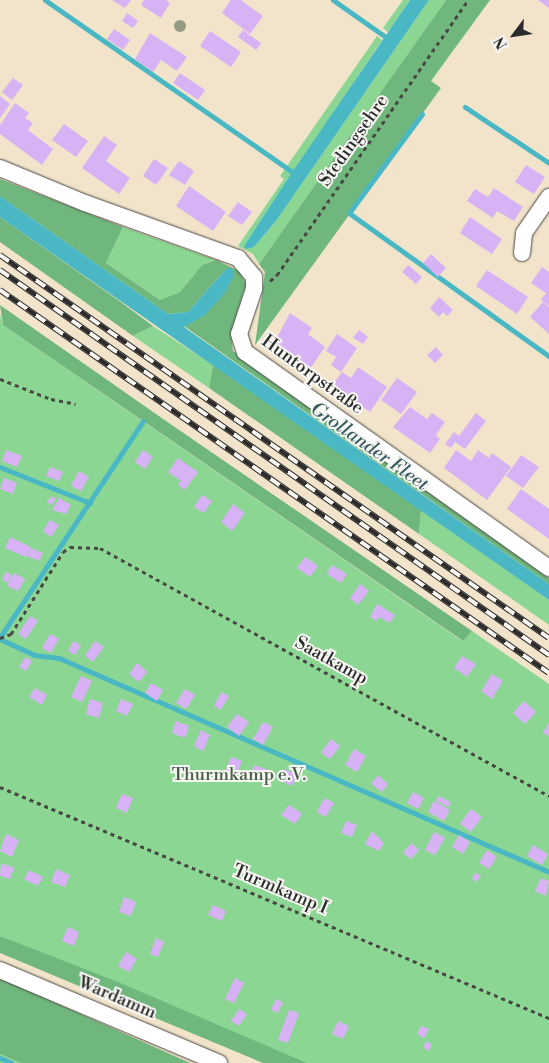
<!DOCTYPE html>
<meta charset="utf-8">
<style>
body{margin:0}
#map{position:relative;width:549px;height:1063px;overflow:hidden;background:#f2e4cb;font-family:"Libre Bodoni",serif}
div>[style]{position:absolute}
.green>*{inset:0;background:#8bd693}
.forest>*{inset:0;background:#70b77d}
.water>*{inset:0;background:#4ab8c4}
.stream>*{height:5px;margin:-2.5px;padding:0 2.5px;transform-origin:2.5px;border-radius:2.5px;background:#4ab8c4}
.building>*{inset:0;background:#d7b3f5}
.path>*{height:3px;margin-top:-1.5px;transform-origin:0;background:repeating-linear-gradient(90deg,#494743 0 4px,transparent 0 8px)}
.roads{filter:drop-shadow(0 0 1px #494743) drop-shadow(0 0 1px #494743)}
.minor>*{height:16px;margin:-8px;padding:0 8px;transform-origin:8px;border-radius:8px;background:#fff}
.rail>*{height:5.5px;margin-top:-2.75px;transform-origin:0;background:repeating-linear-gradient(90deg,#f6f6f2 0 11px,#2b2b2b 0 22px);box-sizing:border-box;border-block:1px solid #2b2b2b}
.trees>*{width:12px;height:12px;margin:-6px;border-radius:50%;background:#949a84}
span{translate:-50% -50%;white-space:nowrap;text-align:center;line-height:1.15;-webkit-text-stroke:4px #f6f6f2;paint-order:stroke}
.street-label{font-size:18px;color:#2b2b2b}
.park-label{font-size:18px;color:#485e4a}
.water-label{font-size:19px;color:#365c61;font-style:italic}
.north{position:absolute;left:489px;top:10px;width:50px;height:50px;-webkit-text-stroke:4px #f6f6f2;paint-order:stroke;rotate:239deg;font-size:14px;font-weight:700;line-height:20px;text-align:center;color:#2b2b2b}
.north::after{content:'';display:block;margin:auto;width:18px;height:22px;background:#2b2b2b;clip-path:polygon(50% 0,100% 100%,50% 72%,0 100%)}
</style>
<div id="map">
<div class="green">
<i style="clip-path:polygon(403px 0,410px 0,388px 32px,383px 28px)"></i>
<i style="clip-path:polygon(429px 0,446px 0,259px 264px,253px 254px,238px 246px,284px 179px,280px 176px,377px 36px,382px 40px,244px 246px,254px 247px,276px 221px)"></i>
<i style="clip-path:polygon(123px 227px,216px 260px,202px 265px,180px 292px,160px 300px,106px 263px)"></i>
<i style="clip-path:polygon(0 314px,3px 325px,462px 641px,472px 631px,549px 684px,549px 1063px,307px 1063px,0 936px)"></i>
<i style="clip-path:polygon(153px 326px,213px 365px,209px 388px,133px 336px)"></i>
<i style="clip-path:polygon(421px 510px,549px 600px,549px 625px,419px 534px)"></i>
<i style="clip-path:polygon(0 1054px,21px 1063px,0 1063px)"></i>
</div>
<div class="forest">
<i style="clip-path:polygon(446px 0,490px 0,431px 81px,441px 88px,255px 345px,265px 272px,259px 264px)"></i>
<i style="clip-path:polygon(0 179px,123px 227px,106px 263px,160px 300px,180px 292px,202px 265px,216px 260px,239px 271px,246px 284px,231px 333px,233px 351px,549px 578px,549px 584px,184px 326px,205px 315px,226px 269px,188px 312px,168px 314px,0 196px)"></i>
<i style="clip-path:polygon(0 217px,118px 300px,153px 326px,133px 336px,0 242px)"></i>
<i style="clip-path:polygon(0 305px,166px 421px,472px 631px,463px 641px,143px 421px,3px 325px)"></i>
<i style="clip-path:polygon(213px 365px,421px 510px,419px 534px,209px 388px)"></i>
<i style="clip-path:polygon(0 936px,118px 982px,307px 1063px,263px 1063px,0 953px)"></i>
<i style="clip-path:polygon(0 978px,190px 1063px,21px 1063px,0 1054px)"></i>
</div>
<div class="water">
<i style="clip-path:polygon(410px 0,429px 0,276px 221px,254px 247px,246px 249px,244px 246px,293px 171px)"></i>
<i style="clip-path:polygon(0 196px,168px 314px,188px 312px,226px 269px,232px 268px,234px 275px,225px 293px,205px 315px,184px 327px,549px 584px,549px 600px,0 217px)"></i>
</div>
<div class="stream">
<i style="left:45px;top:0;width:307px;rotate:34.8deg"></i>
<i style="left:333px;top:0;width:70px;rotate:35.1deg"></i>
<i style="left:465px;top:107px;width:101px;rotate:33.7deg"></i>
<i style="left:422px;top:114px;width:123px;rotate:126.4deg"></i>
<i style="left:349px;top:213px;width:246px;rotate:35.6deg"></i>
<i style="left:0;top:467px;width:97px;rotate:21.8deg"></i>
<i style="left:0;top:637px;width:259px;rotate:-56.5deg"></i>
<i style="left:0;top:639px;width:38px;rotate:25deg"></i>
<i style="left:34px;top:655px;width:25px;rotate:7deg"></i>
<i style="left:59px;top:658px;width:535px;rotate:23.59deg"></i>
<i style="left:0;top:1058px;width:12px;rotate:24deg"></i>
</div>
<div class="building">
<i style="clip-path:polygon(112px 0,131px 0,125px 8px)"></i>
<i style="clip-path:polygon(144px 0,166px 0,170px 3px,161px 18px,141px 5px)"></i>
<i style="clip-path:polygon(231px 0,241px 0,263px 16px,250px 34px,222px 13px)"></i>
<i style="clip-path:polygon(538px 0,549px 0,549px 8px)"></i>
<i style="clip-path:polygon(127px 13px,138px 21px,133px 28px,122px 21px)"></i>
<i style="clip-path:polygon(114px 29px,130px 40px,123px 50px,107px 39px)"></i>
<i style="clip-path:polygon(243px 30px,261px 43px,256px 50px,238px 37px)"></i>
<i style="clip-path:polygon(210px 31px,241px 52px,231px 67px,200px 46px)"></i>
<i style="clip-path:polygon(150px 33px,187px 57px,177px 71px,161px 60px,153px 72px,135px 59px)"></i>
<i style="clip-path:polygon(180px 73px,205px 90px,198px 100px,173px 83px)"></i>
<i style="clip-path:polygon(13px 78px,23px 85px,12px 100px,2px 92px)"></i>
<i style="clip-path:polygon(0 96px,10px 104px,0 118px)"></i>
<i style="clip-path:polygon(15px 103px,29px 113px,25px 118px,33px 123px,28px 130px,53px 149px,42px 165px,0 134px,0 125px)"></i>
<i style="clip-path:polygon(64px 124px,88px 141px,76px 157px,52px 140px)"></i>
<i style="clip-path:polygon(104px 136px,117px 145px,106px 161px,130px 178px,119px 194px,82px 168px)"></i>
<i style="clip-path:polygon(154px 159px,168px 168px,156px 185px,143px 176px)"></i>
<i style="clip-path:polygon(179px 161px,194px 171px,185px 185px,169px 175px)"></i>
<i style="clip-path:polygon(526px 165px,545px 177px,534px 194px,515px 182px)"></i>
<i style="clip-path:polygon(189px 186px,226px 212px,213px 231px,176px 206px)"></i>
<i style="clip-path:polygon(494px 188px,523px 207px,514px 221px,497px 211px,493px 218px,467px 201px,475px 189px,488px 197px)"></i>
<i style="clip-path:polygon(238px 202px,252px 212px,242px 225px,228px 216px)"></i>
<i style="clip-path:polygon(470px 217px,502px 239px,492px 254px,460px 233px)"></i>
<i style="clip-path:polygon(431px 254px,446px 268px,438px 277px,423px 263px)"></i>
<i style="clip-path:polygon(408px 265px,422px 277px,416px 284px,402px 272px)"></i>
<i style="clip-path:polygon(542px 267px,549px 272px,549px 306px,541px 300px,546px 293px,531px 283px)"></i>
<i style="clip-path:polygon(487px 270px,528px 297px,517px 314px,476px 286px)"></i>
<i style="clip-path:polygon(439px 297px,453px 310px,447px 316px,443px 312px,439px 317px,430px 308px)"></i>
<i style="clip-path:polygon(543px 302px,549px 307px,549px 334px,530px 317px)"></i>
<i style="clip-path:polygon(290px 313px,312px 328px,308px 334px,325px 347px,310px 369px,274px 343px)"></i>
<i style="clip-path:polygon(359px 330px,368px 337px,363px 344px,353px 338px)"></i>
<i style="clip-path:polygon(337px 334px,357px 348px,341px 372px,331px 365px,336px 357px,326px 351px)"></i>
<i style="clip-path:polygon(436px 347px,443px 355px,435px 363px,427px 355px)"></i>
<i style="clip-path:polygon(358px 367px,387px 387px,370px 412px,332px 386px,342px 372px,351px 378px)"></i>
<i style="clip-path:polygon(397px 378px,417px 392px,401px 414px,381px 400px)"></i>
<i style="clip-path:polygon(410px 407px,427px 419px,432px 413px,445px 422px,436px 435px,440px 439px,430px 453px,393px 427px)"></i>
<i style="clip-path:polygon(476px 413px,486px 421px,465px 449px,455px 442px,451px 448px,445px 444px,454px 432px,459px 436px)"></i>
<i style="clip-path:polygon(6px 450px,22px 456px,17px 467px,2px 461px)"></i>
<i style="clip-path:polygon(143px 450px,153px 457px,145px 469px,135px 462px)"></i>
<i style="clip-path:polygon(456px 450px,471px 461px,478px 450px,489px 458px,492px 453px,511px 467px,487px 500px,444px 468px)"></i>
<i style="clip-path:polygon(521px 455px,539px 467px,523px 488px,506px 476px)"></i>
<i style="clip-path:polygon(178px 458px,198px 472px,185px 490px,178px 485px,181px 481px,168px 472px)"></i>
<i style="clip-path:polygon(50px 467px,63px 472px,59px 481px,46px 476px)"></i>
<i style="clip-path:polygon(79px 471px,89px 477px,81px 491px,71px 486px)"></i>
<i style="clip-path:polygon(4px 478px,17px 483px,13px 494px,0 489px)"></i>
<i style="clip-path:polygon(521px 489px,549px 509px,549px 539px,507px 509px)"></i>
<i style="clip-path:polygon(202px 495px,212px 501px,204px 513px,194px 507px)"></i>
<i style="clip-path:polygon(52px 496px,56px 500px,50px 505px,47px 502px)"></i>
<i style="clip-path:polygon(59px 498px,71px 505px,66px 514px,52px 510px)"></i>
<i style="clip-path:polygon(233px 504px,245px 513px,232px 531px,221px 522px)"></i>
<i style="clip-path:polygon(50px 520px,59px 525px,51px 537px,43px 531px)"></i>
<i style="clip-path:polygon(10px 537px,31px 547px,26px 557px,5px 548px)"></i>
<i style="clip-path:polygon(31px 548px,43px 553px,39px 561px,27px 556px)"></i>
<i style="clip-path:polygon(305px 557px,318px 566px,310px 577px,297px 568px)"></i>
<i style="clip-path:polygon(332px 565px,347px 574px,341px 583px,327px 574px)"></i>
<i style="clip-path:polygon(6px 572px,12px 575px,8px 583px,2px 580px)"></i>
<i style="clip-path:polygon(14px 573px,25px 579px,18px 591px,7px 586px)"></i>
<i style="clip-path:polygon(360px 584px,369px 591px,358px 605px,350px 598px)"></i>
<i style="clip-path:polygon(377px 604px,395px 615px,390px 623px,379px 617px,377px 621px,370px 617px)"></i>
<i style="clip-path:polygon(30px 616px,38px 621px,26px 639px,18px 634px)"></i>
<i style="clip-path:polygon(50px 634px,59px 639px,51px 653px,42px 648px)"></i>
<i style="clip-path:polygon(74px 641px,81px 646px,75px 655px,68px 651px)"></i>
<i style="clip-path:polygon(95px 641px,104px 647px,93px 662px,85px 656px)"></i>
<i style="clip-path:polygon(462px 656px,476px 664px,467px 677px,454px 668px)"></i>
<i style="clip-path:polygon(26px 657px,32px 661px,26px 671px,19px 667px)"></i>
<i style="clip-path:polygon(137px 663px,147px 672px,139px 682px,129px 674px)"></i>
<i style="clip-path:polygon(492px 674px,503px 681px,492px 699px,481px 691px)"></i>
<i style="clip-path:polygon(81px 676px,92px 681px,82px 702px,71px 697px)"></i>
<i style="clip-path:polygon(151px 683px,163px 690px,157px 701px,145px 693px)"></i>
<i style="clip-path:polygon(35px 688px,47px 695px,42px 705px,29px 697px)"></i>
<i style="clip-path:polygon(185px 689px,195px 695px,186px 709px,176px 703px)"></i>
<i style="clip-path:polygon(221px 692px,229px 696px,221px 710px,214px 706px)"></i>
<i style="clip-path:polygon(90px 699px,103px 703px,99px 718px,86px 714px)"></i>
<i style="clip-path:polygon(121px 699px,133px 704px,127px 716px,116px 711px)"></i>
<i style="clip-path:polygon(524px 701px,536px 712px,525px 724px,513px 713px)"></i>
<i style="clip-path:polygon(237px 714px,249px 722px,239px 736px,227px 727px)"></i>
<i style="clip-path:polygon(176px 721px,189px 726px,185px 738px,172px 733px)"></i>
<i style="clip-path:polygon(263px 722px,273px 727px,263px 745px,253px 739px)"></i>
<i style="clip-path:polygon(549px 723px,549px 736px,543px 733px)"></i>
<i style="clip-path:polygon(201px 730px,210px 735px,203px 751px,194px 746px)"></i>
<i style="clip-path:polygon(331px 739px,340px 746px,330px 759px,321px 753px)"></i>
<i style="clip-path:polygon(354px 749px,366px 756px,357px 772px,345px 765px)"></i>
<i style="clip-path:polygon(231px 757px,242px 761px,236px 777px,224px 773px)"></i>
<i style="clip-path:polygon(254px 765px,269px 770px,265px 783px,250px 777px)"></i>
<i style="clip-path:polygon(284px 769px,297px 774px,292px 786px,279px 780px)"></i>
<i style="clip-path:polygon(378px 775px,388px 784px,382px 792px,371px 784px)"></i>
<i style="clip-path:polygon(413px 792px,424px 798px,418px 809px,407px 803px)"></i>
<i style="clip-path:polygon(122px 794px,133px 798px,127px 813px,116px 808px)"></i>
<i style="clip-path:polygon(438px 796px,451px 802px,448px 807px,436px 801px)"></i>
<i style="clip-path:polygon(324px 798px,334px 803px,326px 817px,317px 812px)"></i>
<i style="clip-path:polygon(434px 801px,450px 810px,444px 821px,428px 812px)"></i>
<i style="clip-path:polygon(289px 805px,302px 814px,295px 824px,281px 815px)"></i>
<i style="clip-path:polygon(471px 809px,482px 817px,471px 832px,460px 824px)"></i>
<i style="clip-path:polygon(346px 821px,357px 825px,352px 837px,341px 833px)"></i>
<i style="clip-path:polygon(372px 831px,384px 843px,379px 851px,365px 844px)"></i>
<i style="clip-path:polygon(434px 832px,445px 838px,435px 855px,425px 850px)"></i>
<i style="clip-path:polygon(6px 834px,19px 840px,12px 857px,0 851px)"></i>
<i style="clip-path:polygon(459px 835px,470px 842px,463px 854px,452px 847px)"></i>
<i style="clip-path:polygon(411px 843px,419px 850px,411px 859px,403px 853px)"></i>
<i style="clip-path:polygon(533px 845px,548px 854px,542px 865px,527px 856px)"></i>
<i style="clip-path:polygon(487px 850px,497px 857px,489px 869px,479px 863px)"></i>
<i style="clip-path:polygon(1px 863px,14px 868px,10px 879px,0 876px)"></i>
<i style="clip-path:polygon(56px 869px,70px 875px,65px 887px,51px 882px)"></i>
<i style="clip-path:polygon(29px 870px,43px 877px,38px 886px,24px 879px)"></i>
<i style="clip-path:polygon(475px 873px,481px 875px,477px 882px,472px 879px)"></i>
<i style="clip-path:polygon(541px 878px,549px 881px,546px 896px,535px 891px)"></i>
<i style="clip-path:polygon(124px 897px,136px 902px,131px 916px,119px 912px)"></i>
<i style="clip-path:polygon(213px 905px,226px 911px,222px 921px,208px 915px)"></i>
<i style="clip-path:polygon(68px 927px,79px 932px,74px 946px,62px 941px)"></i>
<i style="clip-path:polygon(156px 938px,164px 942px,158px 957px,150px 954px)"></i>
<i style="clip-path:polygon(126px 952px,137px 959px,129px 972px,118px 966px)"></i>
<i style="clip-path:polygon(235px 978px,244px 983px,234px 1003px,225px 999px)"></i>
<i style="clip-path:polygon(276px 999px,283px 1002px,278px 1013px,271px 1010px)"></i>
<i style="clip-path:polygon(239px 1009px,247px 1014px,239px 1026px,231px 1021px)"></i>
<i style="clip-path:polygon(289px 1010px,299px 1013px,288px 1043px,278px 1040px)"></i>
<i style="clip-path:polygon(338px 1021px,349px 1026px,343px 1039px,332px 1034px)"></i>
<i style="clip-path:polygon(421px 1026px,429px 1029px,424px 1038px,417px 1034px)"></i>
<i style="clip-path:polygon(427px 1041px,432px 1045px,428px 1051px,423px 1047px)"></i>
</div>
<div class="path">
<i style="left:270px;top:281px;width:9px;rotate:-41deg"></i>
<i style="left:277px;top:275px;width:335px;rotate:-55.2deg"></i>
<i style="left:0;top:379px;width:55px;rotate:21.4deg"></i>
<i style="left:51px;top:399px;width:25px;rotate:11deg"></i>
<i style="left:0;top:638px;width:12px;rotate:-20deg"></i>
<i style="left:11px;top:634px;width:97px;rotate:-57.6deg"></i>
<i style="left:63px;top:552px;width:9px;rotate:-36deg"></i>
<i style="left:70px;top:547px;width:30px;rotate:2deg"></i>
<i style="left:100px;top:548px;width:513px;rotate:28.91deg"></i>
<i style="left:0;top:787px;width:596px;rotate:22.82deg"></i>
</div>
<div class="roads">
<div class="minor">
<i style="left:0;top:168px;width:92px;rotate:22.4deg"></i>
<i style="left:85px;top:203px;width:163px;rotate:19.8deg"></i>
<i style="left:238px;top:258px;width:25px;rotate:50deg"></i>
<i style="left:254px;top:277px;width:12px;rotate:90deg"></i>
<i style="left:254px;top:289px;width:47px;rotate:108.4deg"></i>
<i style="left:239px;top:334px;width:19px;rotate:72deg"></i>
<i style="left:245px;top:352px;width:373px;rotate:35.4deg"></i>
<i style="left:522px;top:253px;width:20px;rotate:-84deg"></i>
<i style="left:524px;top:233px;width:44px;rotate:-55.2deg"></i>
<i style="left:0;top:970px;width:238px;rotate:23deg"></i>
</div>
</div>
<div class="rail">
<i style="left:0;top:255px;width:669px;rotate:34.9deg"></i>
<i style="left:0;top:270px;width:671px;rotate:35.04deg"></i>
<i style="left:0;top:290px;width:669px;rotate:34.9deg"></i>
</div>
<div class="trees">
<i style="left:180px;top:26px"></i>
</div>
<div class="street-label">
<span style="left:354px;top:141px;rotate:-55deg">Stedingsehre</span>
<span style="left:312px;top:375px;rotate:36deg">Huntorpstraße</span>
<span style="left:331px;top:661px;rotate:29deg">Saatkamp</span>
<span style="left:280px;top:890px;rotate:23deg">Turmkamp I</span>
<span style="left:117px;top:998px;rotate:23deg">Wardamm</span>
</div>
<div class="park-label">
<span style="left:239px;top:775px">Thurmkamp e.V.</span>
</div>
<div class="water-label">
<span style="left:369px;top:447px;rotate:35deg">Grollander Fleet</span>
</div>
<div class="north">N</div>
</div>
